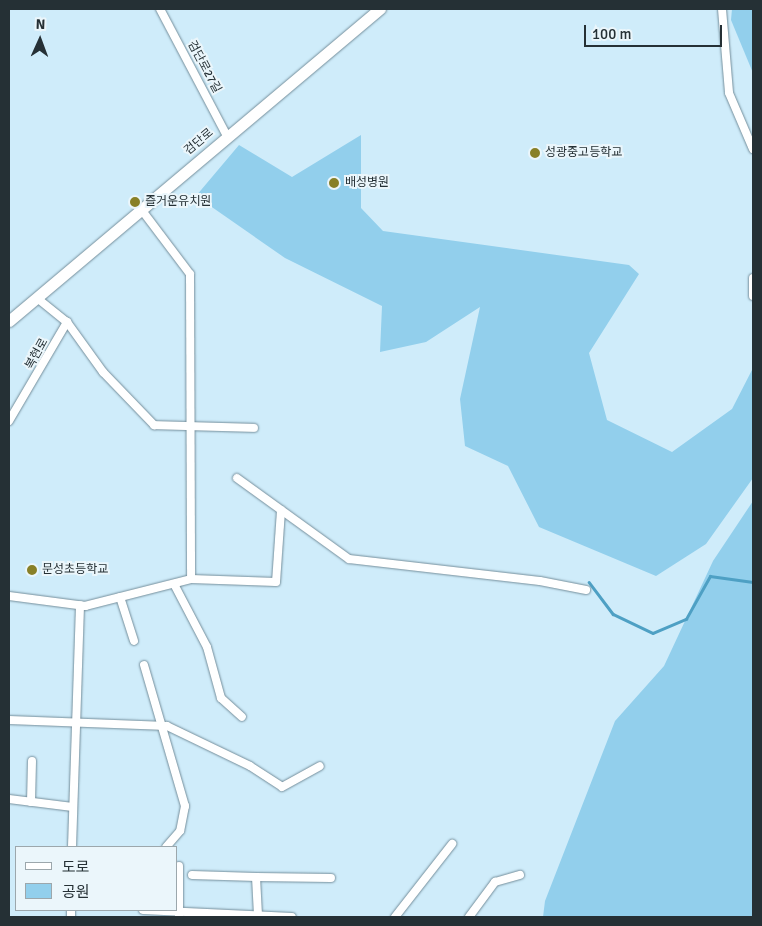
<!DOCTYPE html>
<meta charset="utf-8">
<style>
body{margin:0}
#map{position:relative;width:762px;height:926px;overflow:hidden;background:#cfecfa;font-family:Signika,"Noto Sans KR",sans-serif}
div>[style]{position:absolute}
.green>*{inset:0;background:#92cfec}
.stream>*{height:2.5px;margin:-1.25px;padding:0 1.25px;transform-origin:1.25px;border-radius:1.25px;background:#4ea0c4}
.roads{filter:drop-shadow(0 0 1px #748e9b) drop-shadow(0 0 1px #748e9b)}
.minor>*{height:8px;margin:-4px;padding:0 4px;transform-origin:4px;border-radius:4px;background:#fff}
.secondary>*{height:11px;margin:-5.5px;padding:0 5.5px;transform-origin:5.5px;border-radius:5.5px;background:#fff}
.dots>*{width:14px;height:14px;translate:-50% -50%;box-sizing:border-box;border:2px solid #ebf6fb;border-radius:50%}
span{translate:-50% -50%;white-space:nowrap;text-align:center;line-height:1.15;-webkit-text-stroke:4px #ebf6fb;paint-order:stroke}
.street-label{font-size:12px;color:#253035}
.poi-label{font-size:12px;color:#253035}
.left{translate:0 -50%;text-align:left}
.frame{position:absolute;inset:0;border:10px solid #253035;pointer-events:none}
.legend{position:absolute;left:15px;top:846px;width:162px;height:65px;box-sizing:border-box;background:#ebf6fb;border:1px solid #9ca7ac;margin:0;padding:6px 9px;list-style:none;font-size:15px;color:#253035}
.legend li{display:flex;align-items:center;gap:10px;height:25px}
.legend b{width:25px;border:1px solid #9ca7ac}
.north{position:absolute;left:15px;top:15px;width:50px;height:50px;-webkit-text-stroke:4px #ebf6fb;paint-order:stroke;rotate:2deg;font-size:14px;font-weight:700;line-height:20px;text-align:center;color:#253035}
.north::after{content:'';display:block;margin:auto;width:18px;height:22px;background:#253035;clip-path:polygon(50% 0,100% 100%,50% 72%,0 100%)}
.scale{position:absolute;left:584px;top:25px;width:138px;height:22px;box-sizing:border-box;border:2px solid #253035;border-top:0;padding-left:6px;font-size:15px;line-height:18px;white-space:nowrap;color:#253035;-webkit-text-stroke:4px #ebf6fb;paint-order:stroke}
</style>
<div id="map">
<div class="green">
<i style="clip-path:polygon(732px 9px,753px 9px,753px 73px,731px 20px)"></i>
<i style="clip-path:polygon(361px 135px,361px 208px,383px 231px,629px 265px,639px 274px,589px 353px,607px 420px,672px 452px,732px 409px,753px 368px,753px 478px,706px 544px,656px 576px,539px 527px,508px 466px,465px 446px,460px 399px,480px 307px,426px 342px,380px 352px,382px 306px,285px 258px,196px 196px,239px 145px,292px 177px)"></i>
<i style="clip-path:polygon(753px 501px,753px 917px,543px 917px,545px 901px,615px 721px,664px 666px,713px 561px)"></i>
</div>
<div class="stream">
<i style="left:589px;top:582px;width:40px;rotate:53deg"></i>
<i style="left:613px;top:614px;width:44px;rotate:25.4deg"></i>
<i style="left:653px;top:633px;width:36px;rotate:-23deg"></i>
<i style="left:686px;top:619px;width:49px;rotate:-60.8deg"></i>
<i style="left:710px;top:576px;width:43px;rotate:7.9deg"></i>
</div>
<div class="roads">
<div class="minor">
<i style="left:160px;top:9px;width:144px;rotate:62.2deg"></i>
<i style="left:722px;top:9px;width:84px;rotate:85.2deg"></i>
<i style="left:729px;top:93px;width:61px;rotate:66.8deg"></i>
<i style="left:141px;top:209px;width:81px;rotate:53deg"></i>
<i style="left:190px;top:274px;width:305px;rotate:89.8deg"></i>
<i style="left:753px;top:278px;width:18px;rotate:90deg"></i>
<i style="left:37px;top:298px;width:38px;rotate:39deg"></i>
<i style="left:67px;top:322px;width:62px;rotate:54.2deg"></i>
<i style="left:103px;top:372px;width:74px;rotate:46.1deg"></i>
<i style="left:154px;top:425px;width:100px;rotate:1.7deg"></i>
<i style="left:9px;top:421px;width:115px;rotate:-59.6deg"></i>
<i style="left:237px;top:478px;width:138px;rotate:35.9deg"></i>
<i style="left:349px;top:559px;width:192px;rotate:6.6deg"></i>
<i style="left:540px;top:581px;width:47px;rotate:11.1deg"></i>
<i style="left:174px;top:584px;width:71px;rotate:62.4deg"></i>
<i style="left:207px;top:647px;width:53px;rotate:74.6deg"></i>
<i style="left:221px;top:698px;width:28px;rotate:42deg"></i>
<i style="left:9px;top:596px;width:77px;rotate:7.5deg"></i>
<i style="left:85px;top:606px;width:109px;rotate:-14.3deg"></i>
<i style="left:191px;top:579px;width:85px;rotate:2deg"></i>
<i style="left:276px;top:582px;width:72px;rotate:-86deg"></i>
<i style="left:120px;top:597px;width:46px;rotate:72.3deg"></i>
<i style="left:144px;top:665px;width:147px;rotate:73.8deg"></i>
<i style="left:185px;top:806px;width:25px;rotate:101deg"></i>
<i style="left:180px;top:831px;width:21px;rotate:131deg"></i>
<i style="left:9px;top:720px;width:158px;rotate:2.2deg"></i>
<i style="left:167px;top:726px;width:92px;rotate:25.7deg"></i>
<i style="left:250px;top:766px;width:38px;rotate:33deg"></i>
<i style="left:282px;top:787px;width:43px;rotate:-28.9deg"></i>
<i style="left:9px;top:799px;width:64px;rotate:7.1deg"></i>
<i style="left:31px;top:802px;width:41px;rotate:-88.6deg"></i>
<i style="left:72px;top:847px;width:242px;rotate:-88.1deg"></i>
<i style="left:192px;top:875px;width:64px;rotate:1.8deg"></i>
<i style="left:256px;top:877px;width:37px;rotate:87deg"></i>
<i style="left:256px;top:877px;width:75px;rotate:0.8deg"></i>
<i style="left:143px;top:910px;width:149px;rotate:2.7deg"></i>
<i style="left:71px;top:917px;width:7px;rotate:-90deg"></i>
<i style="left:179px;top:917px;width:51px;rotate:-90deg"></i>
<i style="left:395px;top:917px;width:93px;rotate:-52deg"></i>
<i style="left:469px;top:917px;width:44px;rotate:-53.4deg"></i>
<i style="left:495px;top:882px;width:26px;rotate:-16deg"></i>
</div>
<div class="secondary">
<i style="left:9px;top:321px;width:485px;rotate:-40.1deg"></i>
</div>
</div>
<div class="dots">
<i style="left:535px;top:153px;background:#888027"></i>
<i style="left:334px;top:183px;background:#888027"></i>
<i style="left:135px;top:202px;background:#888027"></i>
<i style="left:32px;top:570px;background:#888027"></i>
</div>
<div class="street-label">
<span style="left:204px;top:67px;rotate:62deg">검단로27길</span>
<span style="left:199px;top:142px;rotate:-40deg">검단로</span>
<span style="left:37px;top:354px;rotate:-61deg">복현로</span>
</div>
<div class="poi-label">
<span class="left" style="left:545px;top:153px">성광중고등학교</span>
<span class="left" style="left:345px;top:183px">배성병원</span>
<span class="left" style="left:145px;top:202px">즐거운유치원</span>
<span class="left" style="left:42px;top:570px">문성초등학교</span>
</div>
<div class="frame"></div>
<ul class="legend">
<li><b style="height:6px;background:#fff"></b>도로</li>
<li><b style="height:14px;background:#92cfec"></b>공원</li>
</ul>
<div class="north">N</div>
<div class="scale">100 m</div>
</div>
